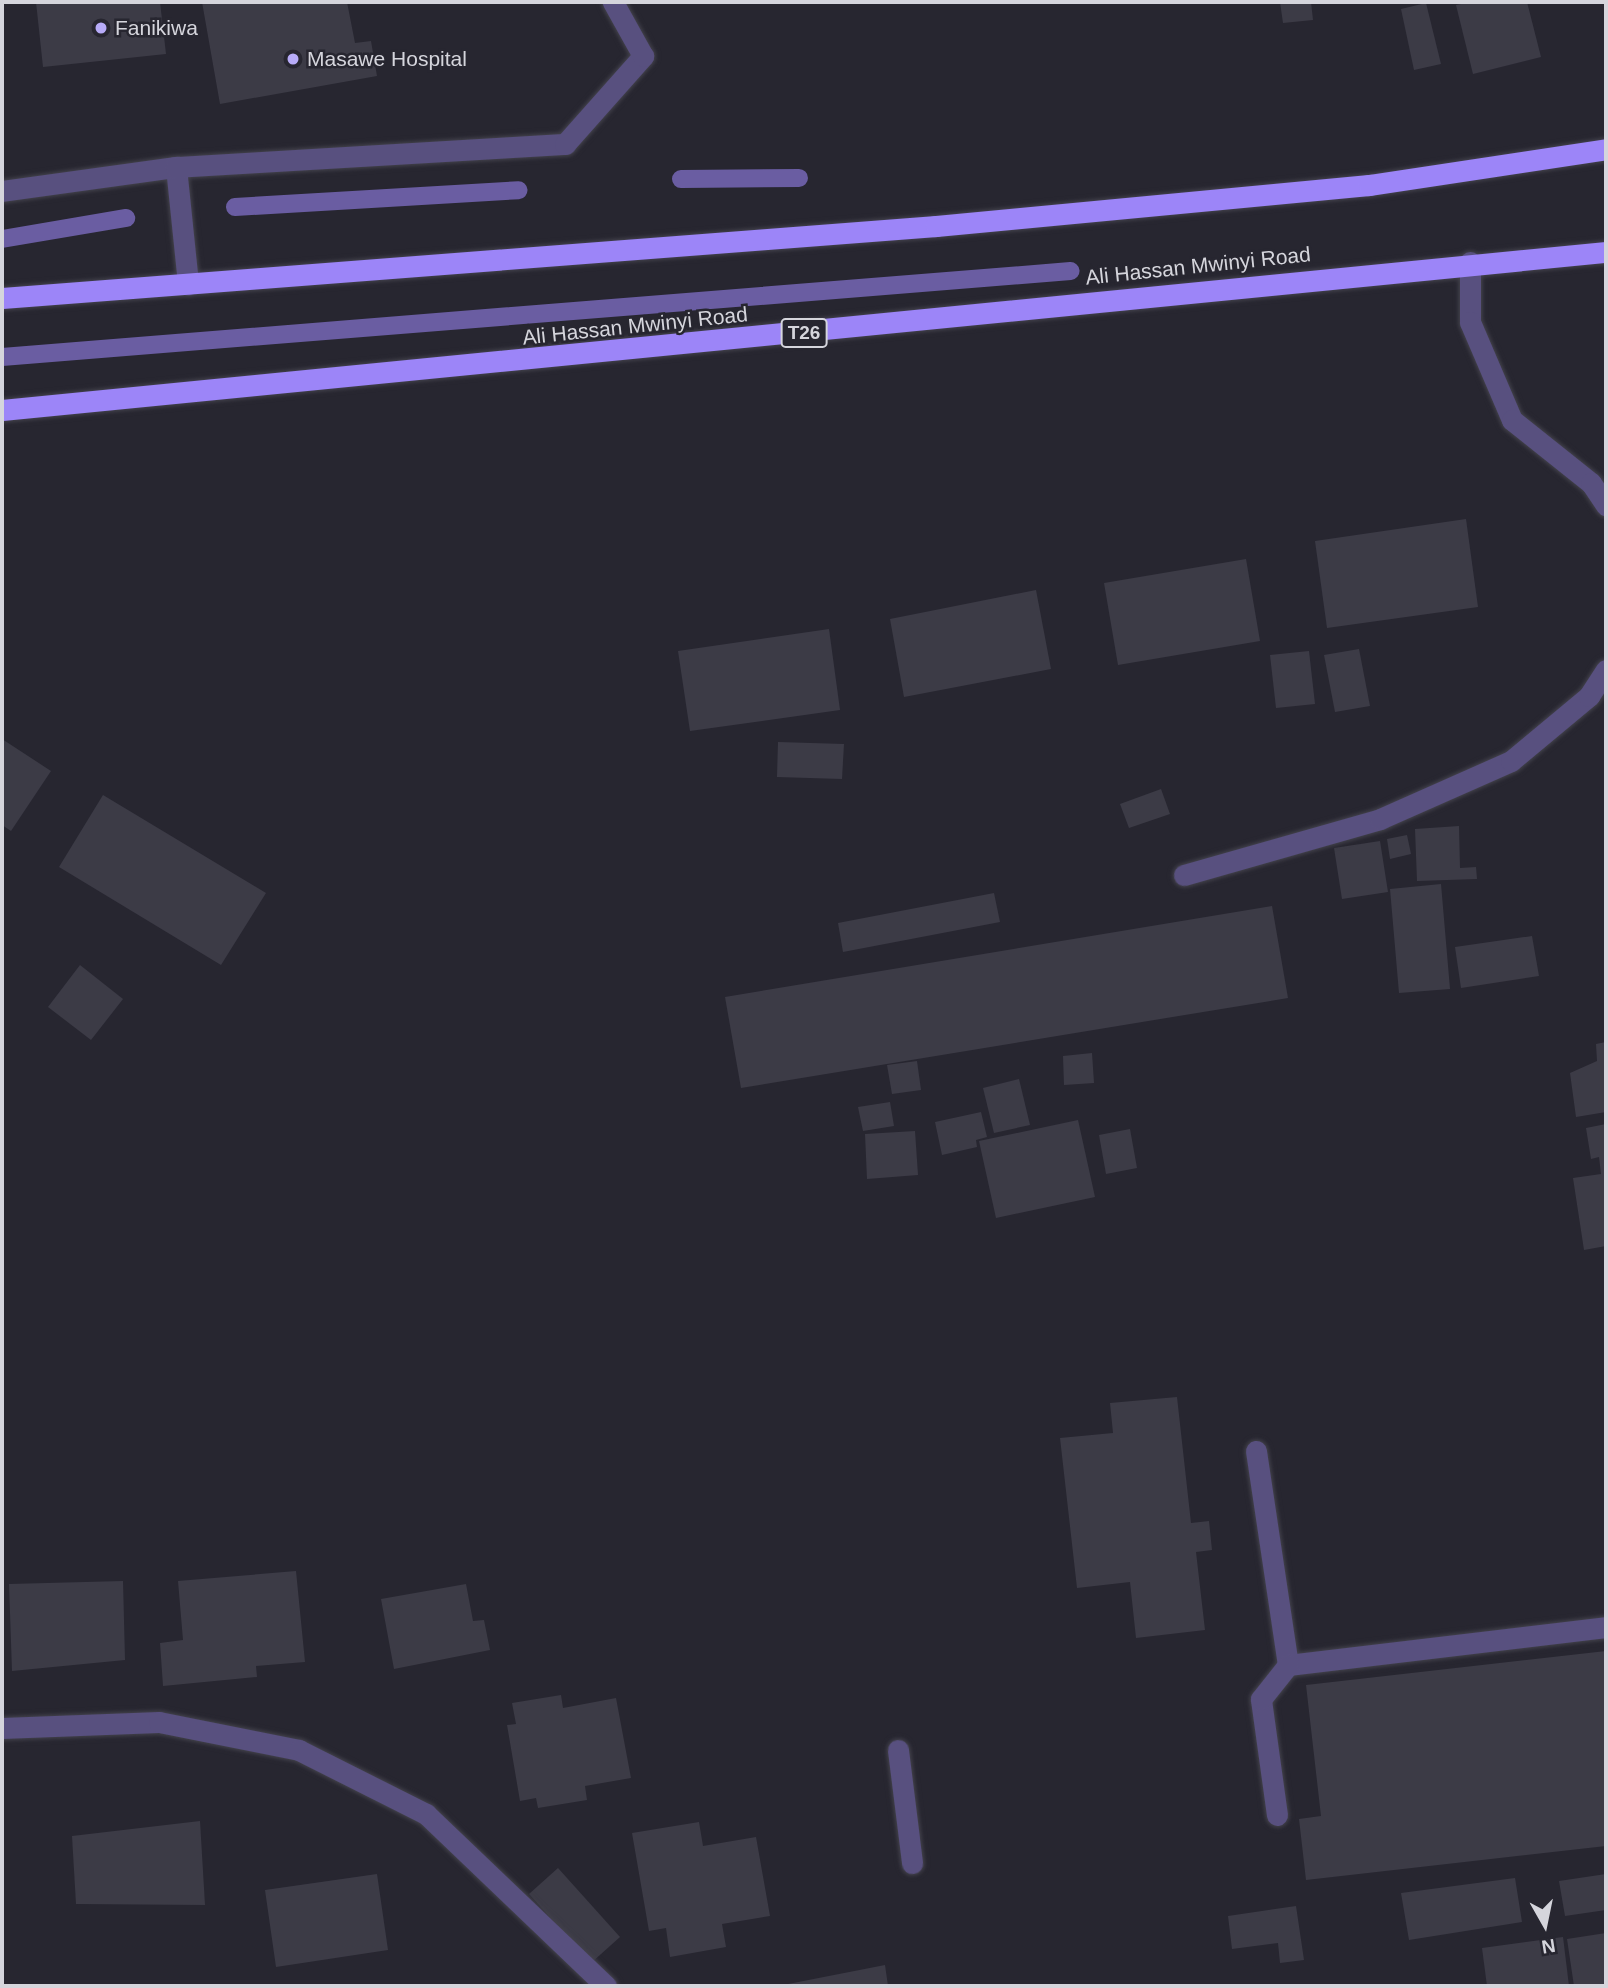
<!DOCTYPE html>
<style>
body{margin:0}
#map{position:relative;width:1608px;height:1988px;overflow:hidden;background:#272630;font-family:Helvetica,sans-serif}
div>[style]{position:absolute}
.stream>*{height:18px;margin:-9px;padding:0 9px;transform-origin:9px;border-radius:9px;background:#6a5da2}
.building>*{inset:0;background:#3c3b46}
.roads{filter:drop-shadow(0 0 2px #43424c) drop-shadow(0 0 2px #43424c)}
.lane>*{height:21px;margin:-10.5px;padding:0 10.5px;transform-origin:10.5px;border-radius:10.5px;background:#58507f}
.street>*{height:21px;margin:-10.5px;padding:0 10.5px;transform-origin:10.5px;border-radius:10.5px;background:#58507f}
.highway>*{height:21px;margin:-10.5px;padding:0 10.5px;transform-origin:10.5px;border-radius:10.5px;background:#9c85f8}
.dots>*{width:19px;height:19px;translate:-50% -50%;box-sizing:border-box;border:4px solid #272630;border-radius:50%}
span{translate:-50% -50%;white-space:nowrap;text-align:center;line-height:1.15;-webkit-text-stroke:5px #272630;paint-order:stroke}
.shield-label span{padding:2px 5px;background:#272630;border:2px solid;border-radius:5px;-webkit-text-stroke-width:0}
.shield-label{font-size:19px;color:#d5d5dc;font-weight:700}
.poi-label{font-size:21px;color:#d5d5dc}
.left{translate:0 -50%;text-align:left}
.street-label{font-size:21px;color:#d5d5dc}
.frame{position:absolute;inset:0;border:4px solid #d5d5dc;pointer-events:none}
.north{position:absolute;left:1510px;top:1890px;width:70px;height:70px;-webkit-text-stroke:5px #272630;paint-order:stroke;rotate:171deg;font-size:19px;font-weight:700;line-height:28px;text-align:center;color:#d5d5dc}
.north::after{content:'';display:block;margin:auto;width:24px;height:32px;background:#d5d5dc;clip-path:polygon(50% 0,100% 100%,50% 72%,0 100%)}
</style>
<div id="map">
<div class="stream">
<i style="left:681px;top:179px;width:118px;rotate:-0.5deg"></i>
<i style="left:235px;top:207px;width:284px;rotate:-3.4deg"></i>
<i style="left:2px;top:239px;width:126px;rotate:-9.6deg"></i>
<i style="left:2px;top:357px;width:1072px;rotate:-4.6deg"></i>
</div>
<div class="building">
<i style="clip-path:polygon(36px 2px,160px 2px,166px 54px,43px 67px)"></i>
<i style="clip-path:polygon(202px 2px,347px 2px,355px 43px,371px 41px,377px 76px,220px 104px)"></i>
<i style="clip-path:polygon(1280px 2px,1311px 2px,1313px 20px,1283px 23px)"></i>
<i style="clip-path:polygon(1471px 2px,1527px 2px,1541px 57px,1473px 74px,1456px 5px)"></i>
<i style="clip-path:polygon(1426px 3px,1441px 64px,1414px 70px,1401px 9px)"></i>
<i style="clip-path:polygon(1466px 519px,1478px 607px,1327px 628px,1315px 541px)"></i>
<i style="clip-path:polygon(1246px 559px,1260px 641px,1118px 665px,1104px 583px)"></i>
<i style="clip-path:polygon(1036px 590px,1051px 669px,904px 697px,890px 619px)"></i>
<i style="clip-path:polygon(829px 629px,840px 710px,690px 731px,678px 651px)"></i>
<i style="clip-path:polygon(1359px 649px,1370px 706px,1335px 712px,1324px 655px)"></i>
<i style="clip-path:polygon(1309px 651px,1315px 704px,1276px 708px,1270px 655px)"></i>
<i style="clip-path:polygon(2px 739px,51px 771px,11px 831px,2px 825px)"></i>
<i style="clip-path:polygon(778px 742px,844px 744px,842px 779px,777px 777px)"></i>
<i style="clip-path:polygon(1161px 789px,1170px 814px,1129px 828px,1120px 804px)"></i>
<i style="clip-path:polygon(103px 795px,266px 893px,221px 965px,59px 867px)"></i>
<i style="clip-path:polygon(1459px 826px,1460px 868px,1476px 867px,1477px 879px,1417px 881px,1415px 829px)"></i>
<i style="clip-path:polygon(1407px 835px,1411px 854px,1390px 859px,1387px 839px)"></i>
<i style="clip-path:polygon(1380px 841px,1388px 892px,1342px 899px,1334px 848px)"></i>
<i style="clip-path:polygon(1441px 884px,1450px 989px,1399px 993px,1390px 889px)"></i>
<i style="clip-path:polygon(994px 893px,1000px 922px,843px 952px,838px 923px)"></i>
<i style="clip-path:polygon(1272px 906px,1288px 998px,741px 1088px,725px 997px)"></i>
<i style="clip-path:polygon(1532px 936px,1539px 976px,1461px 988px,1455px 947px)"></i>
<i style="clip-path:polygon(80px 965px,123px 999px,91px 1040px,48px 1007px)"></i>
<i style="clip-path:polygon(1606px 1042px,1606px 1112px,1576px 1117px,1570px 1073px,1597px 1061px,1596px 1044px)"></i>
<i style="clip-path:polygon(1092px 1053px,1094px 1083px,1064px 1085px,1063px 1056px)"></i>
<i style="clip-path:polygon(917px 1061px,921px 1090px,892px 1094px,887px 1065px)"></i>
<i style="clip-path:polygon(1019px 1079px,1030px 1125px,994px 1133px,983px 1088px)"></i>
<i style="clip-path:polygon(890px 1102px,894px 1126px,863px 1131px,858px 1107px)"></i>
<i style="clip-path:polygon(981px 1112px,987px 1137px,976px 1140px,977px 1147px,942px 1155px,935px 1122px)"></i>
<i style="clip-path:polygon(1078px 1120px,1095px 1197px,996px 1218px,979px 1141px)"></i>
<i style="clip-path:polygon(1606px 1124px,1606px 1246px,1584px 1250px,1573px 1178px,1601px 1174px,1599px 1157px,1591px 1159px,1586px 1128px)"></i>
<i style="clip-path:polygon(1130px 1129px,1137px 1168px,1106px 1174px,1099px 1135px)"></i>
<i style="clip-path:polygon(915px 1131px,918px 1175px,867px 1179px,865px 1134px)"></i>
<i style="clip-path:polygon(1177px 1397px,1191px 1523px,1209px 1521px,1212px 1550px,1196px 1552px,1205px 1630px,1136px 1638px,1130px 1582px,1077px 1588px,1060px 1438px,1113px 1433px,1110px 1403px)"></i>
<i style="clip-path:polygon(296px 1571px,305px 1662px,256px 1666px,257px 1677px,163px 1686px,160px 1643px,183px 1640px,178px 1581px)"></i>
<i style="clip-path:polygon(123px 1581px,125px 1660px,12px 1671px,9px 1584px)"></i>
<i style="clip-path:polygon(466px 1584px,473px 1621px,484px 1620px,490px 1650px,394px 1669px,381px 1599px)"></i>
<i style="clip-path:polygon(1606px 1651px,1606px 1846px,1306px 1880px,1299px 1819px,1321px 1816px,1306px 1685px)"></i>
<i style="clip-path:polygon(561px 1695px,563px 1708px,616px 1698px,631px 1778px,585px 1786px,587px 1800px,538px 1808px,536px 1798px,520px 1801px,507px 1725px,516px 1724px,512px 1703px)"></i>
<i style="clip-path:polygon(200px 1821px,205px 1905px,76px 1904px,72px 1836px)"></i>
<i style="clip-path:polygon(699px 1822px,703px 1846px,756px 1837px,770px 1916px,722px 1924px,726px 1947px,670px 1957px,666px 1928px,649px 1931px,632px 1833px)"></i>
<i style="clip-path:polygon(558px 1868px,620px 1937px,591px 1963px,529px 1894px)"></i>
<i style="clip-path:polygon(377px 1874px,388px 1950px,276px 1967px,265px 1890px)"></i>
<i style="clip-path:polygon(1606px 1874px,1606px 1910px,1565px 1916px,1559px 1881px)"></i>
<i style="clip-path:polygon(1515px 1878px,1522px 1922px,1409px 1940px,1401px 1893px)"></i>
<i style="clip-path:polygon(1296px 1906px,1304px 1960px,1280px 1963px,1278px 1943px,1232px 1949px,1228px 1916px)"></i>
<i style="clip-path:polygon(1606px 1933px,1606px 1986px,1574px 1986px,1567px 1939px)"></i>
<i style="clip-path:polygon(1563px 1937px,1569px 1986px,1487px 1986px,1482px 1948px)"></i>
<i style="clip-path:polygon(885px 1965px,888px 1986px,783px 1986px,783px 1985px)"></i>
</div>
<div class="roads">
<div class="lane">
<i style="left:176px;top:167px;width:118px;rotate:84.1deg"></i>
<i style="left:2px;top:191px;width:176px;rotate:-7.9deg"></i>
<i style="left:176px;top:167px;width:390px;rotate:-3.4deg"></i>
<i style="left:565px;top:144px;width:118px;rotate:-48.4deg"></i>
<i style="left:643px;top:56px;width:62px;rotate:-119.1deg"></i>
<i style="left:1470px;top:262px;width:60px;rotate:90deg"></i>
<i style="left:1470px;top:322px;width:107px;rotate:66.8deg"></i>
<i style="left:1512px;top:420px;width:101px;rotate:38.6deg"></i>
<i style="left:1591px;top:483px;width:27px;rotate:56deg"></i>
<i style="left:1184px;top:875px;width:204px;rotate:-15.9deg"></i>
<i style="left:1380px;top:819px;width:143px;rotate:-23.9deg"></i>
<i style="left:1511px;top:761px;width:102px;rotate:-39.8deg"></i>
<i style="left:1589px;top:696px;width:31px;rotate:-57deg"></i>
<i style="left:1256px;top:1451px;width:216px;rotate:81.5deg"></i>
<i style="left:1288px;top:1665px;width:320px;rotate:-6.8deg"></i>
<i style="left:898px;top:1750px;width:114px;rotate:82.9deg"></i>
<i style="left:1277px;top:1815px;width:117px;rotate:-97.9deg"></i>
<i style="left:1261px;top:1699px;width:43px;rotate:-51.5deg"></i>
</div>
<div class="street">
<i style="left:2px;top:1728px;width:157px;rotate:-2.2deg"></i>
<i style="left:159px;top:1722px;width:143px;rotate:11.3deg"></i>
<i style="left:299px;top:1750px;width:142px;rotate:26.7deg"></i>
<i style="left:426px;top:1814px;width:249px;rotate:43.7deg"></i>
</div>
<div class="highway">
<i style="left:2px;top:298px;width:937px;rotate:-4.41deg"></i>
<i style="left:936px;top:226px;width:435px;rotate:-5.4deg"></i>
<i style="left:1369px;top:185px;width:240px;rotate:-8.6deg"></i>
<i style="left:2px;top:410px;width:1612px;rotate:-5.63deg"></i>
</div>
</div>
<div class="dots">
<i style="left:101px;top:28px;background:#b7abf8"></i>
<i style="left:293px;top:59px;background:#b7abf8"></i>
</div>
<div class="shield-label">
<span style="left:804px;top:333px">T26</span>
</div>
<div class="poi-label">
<span class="left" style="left:115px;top:28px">Fanikiwa</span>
<span class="left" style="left:307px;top:59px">Masawe Hospital</span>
</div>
<div class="street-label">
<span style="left:1198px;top:266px;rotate:-6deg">Ali Hassan Mwinyi Road</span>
<span style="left:635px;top:326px;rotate:-6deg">Ali Hassan Mwinyi Road</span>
</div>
<div class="frame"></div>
<div class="north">N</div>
</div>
